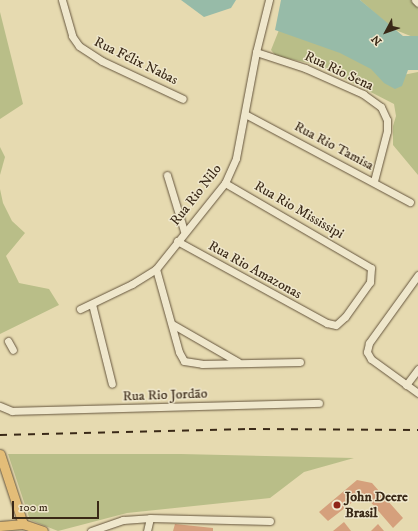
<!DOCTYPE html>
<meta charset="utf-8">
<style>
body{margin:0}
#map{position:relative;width:418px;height:531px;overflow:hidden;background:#e6dab0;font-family:"IM FELL DW Pica",serif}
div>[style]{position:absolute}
.green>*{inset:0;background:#b9be88}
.water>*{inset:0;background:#97bba8}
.building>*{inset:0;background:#d5a07c}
.roads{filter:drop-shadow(0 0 1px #65553d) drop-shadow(0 0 1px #65553d)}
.minor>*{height:7px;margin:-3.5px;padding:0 3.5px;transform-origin:3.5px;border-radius:3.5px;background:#efe7cc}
.major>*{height:9px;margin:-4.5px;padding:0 4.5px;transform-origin:4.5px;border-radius:4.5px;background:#e3bd78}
.rail>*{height:1.5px;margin-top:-0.75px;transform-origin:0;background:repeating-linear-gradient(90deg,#3a2917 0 7px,transparent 0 14px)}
.dots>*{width:11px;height:11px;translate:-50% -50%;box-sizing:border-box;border:2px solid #efe7cc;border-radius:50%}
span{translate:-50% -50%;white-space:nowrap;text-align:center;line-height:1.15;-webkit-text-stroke:3px #efe7cc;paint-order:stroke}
.street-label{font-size:14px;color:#3a2917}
.poi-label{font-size:14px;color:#3a2917;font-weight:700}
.left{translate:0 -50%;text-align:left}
.north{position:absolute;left:366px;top:12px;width:40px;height:40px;-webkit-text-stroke:3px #efe7cc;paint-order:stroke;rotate:229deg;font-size:11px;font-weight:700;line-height:16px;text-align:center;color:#3a2917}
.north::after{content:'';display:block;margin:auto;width:14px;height:18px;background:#3a2917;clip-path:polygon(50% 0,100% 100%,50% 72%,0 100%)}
.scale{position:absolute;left:12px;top:501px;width:87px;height:18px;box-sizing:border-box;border:2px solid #3a2917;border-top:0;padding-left:5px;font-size:12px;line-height:14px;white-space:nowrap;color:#3a2917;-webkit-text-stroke:3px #efe7cc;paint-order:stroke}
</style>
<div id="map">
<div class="green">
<i style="clip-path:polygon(360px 0,414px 0,418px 5px,418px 39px,393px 29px)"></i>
<i style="clip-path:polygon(0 12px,23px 104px,0 119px)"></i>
<i style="clip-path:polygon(308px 26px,398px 76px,418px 72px,418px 175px,393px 145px,393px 126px,396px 116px,394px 104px,318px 65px,276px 56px,271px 50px,279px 30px)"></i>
<i style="clip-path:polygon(0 147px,5px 157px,0 175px)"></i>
<i style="clip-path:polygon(0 189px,3px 203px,12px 221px,25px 233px,6px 256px,19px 283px,49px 289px,59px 305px,0 334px)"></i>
<i style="clip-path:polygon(8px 454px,181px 454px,354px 458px,304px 472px,270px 498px,127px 513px,58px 531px,30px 520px)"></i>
</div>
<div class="water">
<i style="clip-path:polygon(181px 0,236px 0,231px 8px,204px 17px)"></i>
<i style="clip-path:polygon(281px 0,360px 0,403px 36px,418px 36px,418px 70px,408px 70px,402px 86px,395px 89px,384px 83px,371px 69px,340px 53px,275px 30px)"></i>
</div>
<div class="building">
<i style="clip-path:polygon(357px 480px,372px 483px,403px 518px,393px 528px,368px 499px,359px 497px,328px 521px,319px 512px)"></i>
<i style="clip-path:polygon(344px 522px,351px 531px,333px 531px)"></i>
<i style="clip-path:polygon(175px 524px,213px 528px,213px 531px,173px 531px)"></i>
<i style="clip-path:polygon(378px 524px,384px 531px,371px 531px)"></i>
</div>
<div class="roads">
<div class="minor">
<i style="left:62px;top:0;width:37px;rotate:74deg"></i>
<i style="left:72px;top:36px;width:12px;rotate:55deg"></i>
<i style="left:79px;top:46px;width:27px;rotate:33deg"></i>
<i style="left:102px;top:61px;width:89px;rotate:25.1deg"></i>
<i style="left:415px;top:0;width:4px;rotate:45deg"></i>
<i style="left:256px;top:52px;width:52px;rotate:18.1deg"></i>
<i style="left:305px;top:68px;width:64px;rotate:24.1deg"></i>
<i style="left:363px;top:94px;width:22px;rotate:36deg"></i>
<i style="left:381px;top:107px;width:14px;rotate:65deg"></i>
<i style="left:387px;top:120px;width:11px;rotate:90deg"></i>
<i style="left:387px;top:131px;width:52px;rotate:104.6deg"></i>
<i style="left:245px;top:114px;width:187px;rotate:28.1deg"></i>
<i style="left:167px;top:175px;width:59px;rotate:73.1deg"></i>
<i style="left:177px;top:241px;width:171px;rotate:28.7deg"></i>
<i style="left:327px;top:323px;width:9px;rotate:13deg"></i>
<i style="left:336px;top:325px;width:12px;rotate:-42deg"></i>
<i style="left:345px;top:317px;width:43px;rotate:-54.5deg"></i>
<i style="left:370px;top:282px;width:14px;rotate:-86deg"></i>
<i style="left:371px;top:268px;width:169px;rotate:-149.8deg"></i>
<i style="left:156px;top:269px;width:86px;rotate:74.5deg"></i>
<i style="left:179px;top:352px;width:10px;rotate:61deg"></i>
<i style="left:184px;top:361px;width:18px;rotate:9deg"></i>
<i style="left:202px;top:364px;width:98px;rotate:-1.2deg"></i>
<i style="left:418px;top:275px;width:84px;rotate:125.8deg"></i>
<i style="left:369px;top:343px;width:9px;rotate:103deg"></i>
<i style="left:367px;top:352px;width:8px;rotate:60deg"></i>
<i style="left:371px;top:359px;width:58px;rotate:35.9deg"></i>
<i style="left:92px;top:304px;width:82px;rotate:76deg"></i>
<i style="left:80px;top:309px;width:58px;rotate:-25.7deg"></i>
<i style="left:132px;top:284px;width:28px;rotate:-32deg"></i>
<i style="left:156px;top:269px;width:110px;rotate:-51.3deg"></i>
<i style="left:225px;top:183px;width:27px;rotate:-66deg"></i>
<i style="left:236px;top:158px;width:108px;rotate:-79.3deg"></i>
<i style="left:256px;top:52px;width:54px;rotate:-76deg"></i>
<i style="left:172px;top:324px;width:76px;rotate:29.9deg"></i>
<i style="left:8px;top:341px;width:10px;rotate:61deg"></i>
<i style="left:406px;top:385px;width:20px;rotate:-53deg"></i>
<i style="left:0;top:406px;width:13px;rotate:23deg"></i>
<i style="left:12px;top:411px;width:307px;rotate:-1.5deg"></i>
<i style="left:91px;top:531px;width:34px;rotate:-19deg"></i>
<i style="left:123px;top:520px;width:27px;rotate:-4deg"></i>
<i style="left:150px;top:518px;width:120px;rotate:1.4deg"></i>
<i style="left:147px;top:531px;width:13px;rotate:-77deg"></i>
</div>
<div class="major">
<i style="left:0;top:454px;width:74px;rotate:71.8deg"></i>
<i style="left:0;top:526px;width:23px;rotate:-5deg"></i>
<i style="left:23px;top:524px;width:21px;rotate:19deg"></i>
</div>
</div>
<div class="rail">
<i style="left:0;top:435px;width:249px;rotate:-1.4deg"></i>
<i style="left:249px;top:429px;width:169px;rotate:0.3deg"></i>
</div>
<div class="dots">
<i style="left:337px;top:505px;background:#8f2418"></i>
</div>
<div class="street-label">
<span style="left:136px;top:61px;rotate:26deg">Rua Félix Nabas</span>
<span style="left:339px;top:71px;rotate:25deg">Rua Rio Sena</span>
<span style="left:334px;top:146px;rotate:28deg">Rua Rio Tamisa</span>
<span style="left:196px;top:195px;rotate:-52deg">Rua Rio Nilo</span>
<span style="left:299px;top:210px;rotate:30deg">Rua Rio Mississipi</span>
<span style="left:255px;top:270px;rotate:29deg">Rua Rio Amazonas</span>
<span style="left:165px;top:395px;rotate:-2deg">Rua Rio Jordão</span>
</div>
<div class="poi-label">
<span class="left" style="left:345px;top:505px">John Deere<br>Brasil</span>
</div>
<div class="north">N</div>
<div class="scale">100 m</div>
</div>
